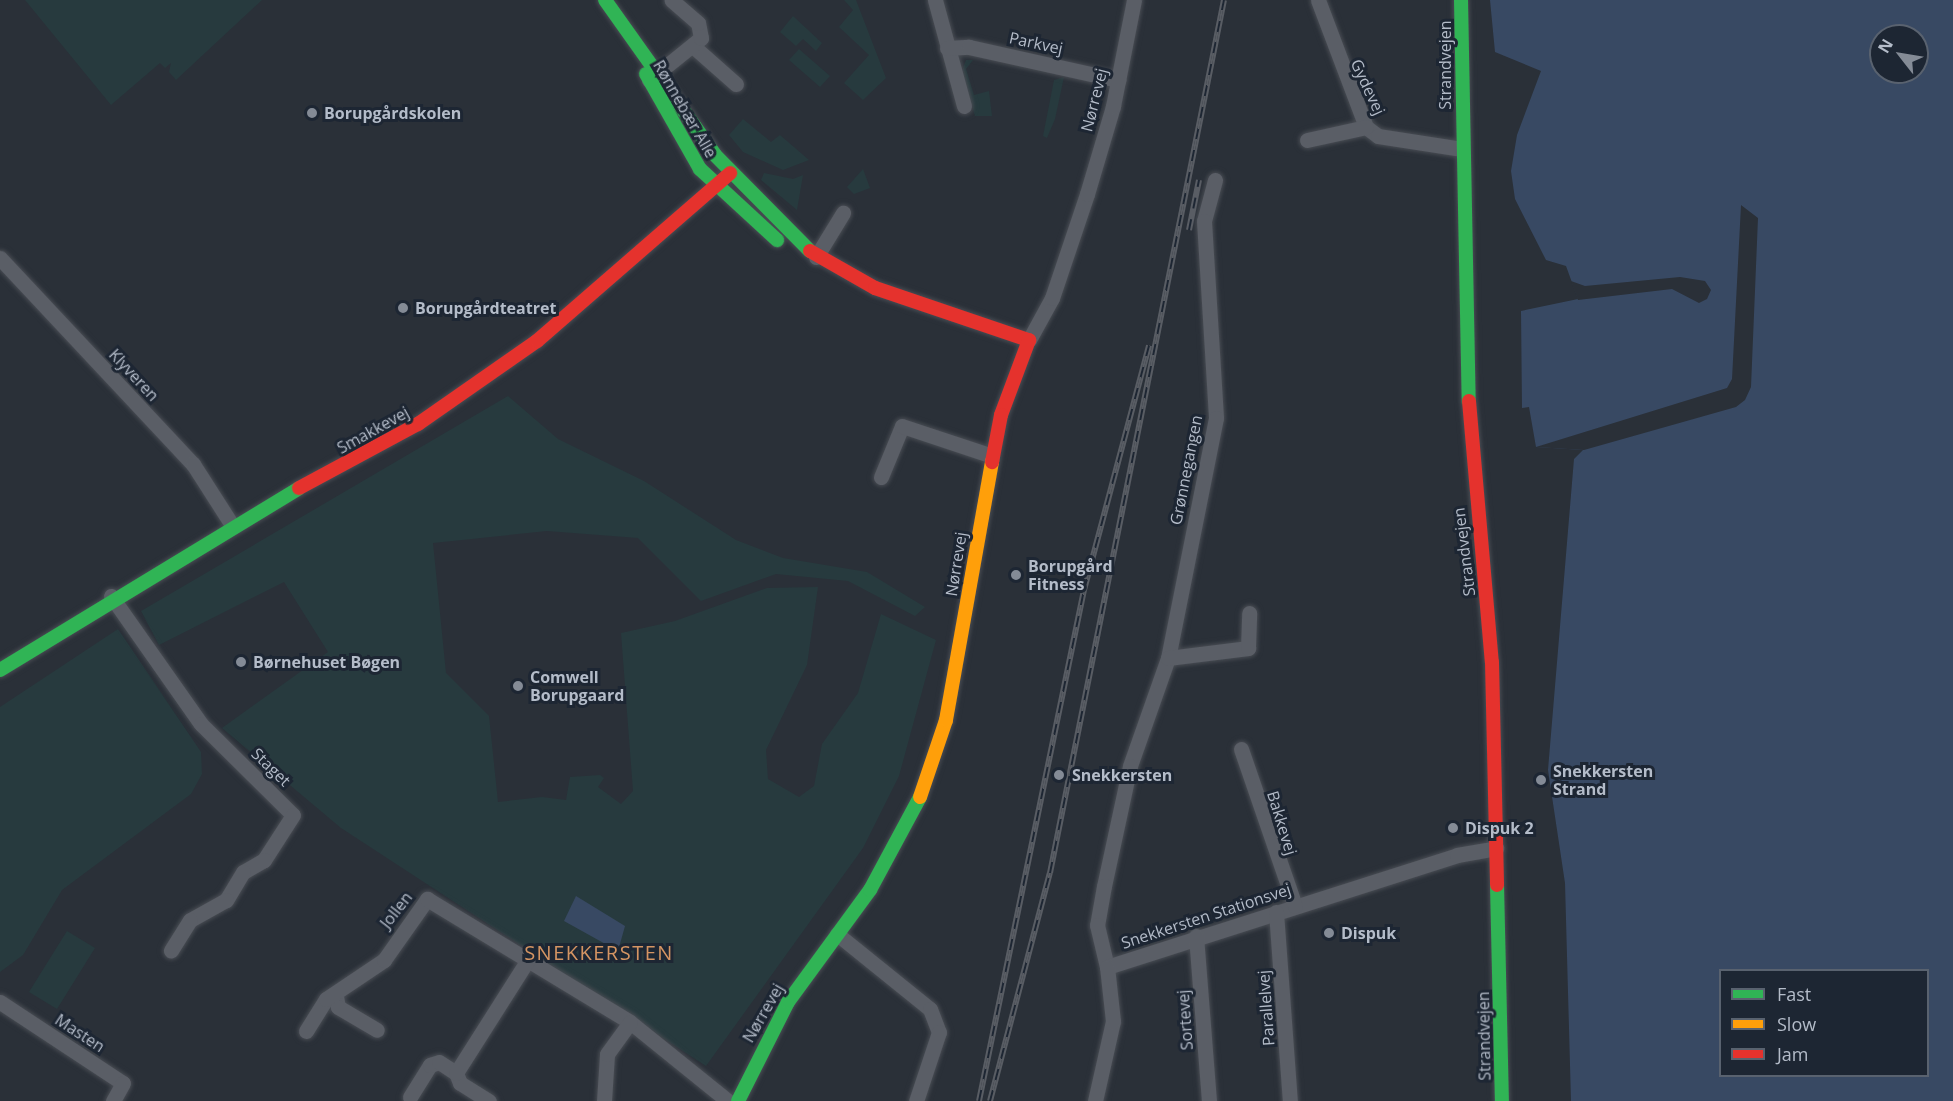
<!DOCTYPE html>
<meta charset="utf-8">
<style>
body{margin:0}
#map{position:relative;width:1953px;height:1101px;overflow:hidden;background:#2a3038;font-family:"Open Sans",sans-serif}
div>[style]{position:absolute}
.green>*{inset:0;background:#273a3e}
.water>*{inset:0;background:#384963}
.pier>*{inset:0;background:#2a3038}
.roads{filter:drop-shadow(0 0 2px #484c53) drop-shadow(0 0 2px #484c53)}
.street>*{height:15px;margin:-7.5px;padding:0 7.5px;transform-origin:7.5px;border-radius:7.5px;background:#5a5e66}
.fast>*{height:14px;margin:-7px;padding:0 7px;transform-origin:7px;border-radius:7px;background:#30b455}
.slow>*{height:14px;margin:-7px;padding:0 7px;transform-origin:7px;border-radius:7px;background:#ff9f0a}
.jam>*{height:14px;margin:-7px;padding:0 7px;transform-origin:7px;border-radius:7px;background:#e5322d}
.rail>*{height:6px;margin-top:-3px;transform-origin:0;background:repeating-linear-gradient(90deg,#1d2633 0 11px,#595d64 0 22px);box-sizing:border-box;border-block:2px solid #595d64}
.dots>*{width:16px;height:16px;translate:-50% -50%;box-sizing:border-box;border:3px solid #1d2633;border-radius:50%}
span{translate:-50% -50%;white-space:nowrap;text-align:center;line-height:1.15;-webkit-text-stroke:6px #1d2633;paint-order:stroke}
.street-label{font-size:16px;color:#b4bcc9}
.poi-label{font-size:16px;color:#b4bcc9;font-weight:700}
.left{translate:0 -50%;text-align:left}
.quarter-label{font-size:20px;color:#d59563;letter-spacing:1.5px}
.legend{position:absolute;left:1719px;top:969px;width:210px;height:108px;box-sizing:border-box;background:#1d2633;border:2px solid #59626f;margin:0;padding:8px 10px;list-style:none;font-size:18px;color:#b4bcc9}
.legend li{display:flex;align-items:center;gap:12px;height:30px}
.legend b{width:30px;border:2px solid #59626f}
.north{position:absolute;left:1869px;top:24px;width:60px;height:60px;box-sizing:border-box;background:#1d2633;border:2px solid #59626f;border-radius:50%;rotate:301deg;font-size:16px;font-weight:700;line-height:24px;text-align:center;color:#b4bcc9}
.north::after{content:'';display:block;margin:auto;width:21px;height:27px;background:#848b96;clip-path:polygon(50% 0,100% 100%,50% 72%,0 100%)}
</style>
<div id="map">
<div class="green">
<i style="clip-path:polygon(25px 0,262px 0,176px 80px,169px 72px,171px 63px,165px 68px,160px 63px,111px 105px)"></i>
<i style="clip-path:polygon(844px 0,856px 0,886px 78px,863px 100px,844px 83px,869px 55px,839px 27px,853px 10px)"></i>
<i style="clip-path:polygon(793px 16px,822px 43px,816px 51px,803px 39px,796px 46px,780px 32px)"></i>
<i style="clip-path:polygon(799px 49px,830px 76px,820px 87px,789px 60px)"></i>
<i style="clip-path:polygon(966px 60px,973px 60px,966px 69px,974px 95px,989px 91px,992px 116px,975px 116px,962px 71px)"></i>
<i style="clip-path:polygon(1064px 77px,1055px 119px,1047px 138px,1043px 136px,1054px 80px)"></i>
<i style="clip-path:polygon(743px 119px,771px 142px,780px 135px,809px 160px,783px 170px,743px 152px,729px 135px)"></i>
<i style="clip-path:polygon(863px 169px,870px 188px,854px 194px,847px 187px)"></i>
<i style="clip-path:polygon(764px 173px,793px 179px,803px 175px,797px 210px,761px 180px)"></i>
<i style="clip-path:polygon(508px 396px,558px 439px,644px 481px,736px 540px,783px 558px,867px 572px,925px 607px,915px 616px,848px 581px,776px 574px,701px 601px,638px 538px,547px 531px,433px 543px,446px 673px,489px 716px,498px 802px,542px 797px,566px 800px,570px 777px,600px 775px,604px 778px,598px 787px,621px 804px,633px 791px,621px 633px,675px 621px,767px 588px,818px 587px,807px 665px,766px 750px,768px 779px,799px 797px,814px 786px,822px 744px,858px 693px,881px 614px,936px 640px,899px 776px,863px 848px,706px 1066px,341px 828px,222px 728px,328px 652px,284px 582px,159px 645px,141px 611px)"></i>
<i style="clip-path:polygon(118px 629px,201px 752px,202px 774px,191px 794px,62px 890px,23px 955px,0 972px,0 707px)"></i>
<i style="clip-path:polygon(67px 931px,95px 948px,57px 1009px,29px 992px)"></i>
</div>
<div class="water">
<i style="clip-path:polygon(evenodd,1490px 0,1953px 0,1953px 1101px,1571px 1101px,1565px 883px,1548px 770px,1574px 459px,1583px 450px,1536px 447px,1529px 407px,1522px 408px,1521px 311px,1578px 299px,1566px 266px,1546px 260px,1515px 199px,1511px 171px,1517px 135px,1541px 71px,1495px 52px,1490px 0,1881px 36px,1917px 36px,1917px 72px,1881px 72px,1881px 36px,1490px 0,1720px 970px,1928px 970px,1928px 1076px,1720px 1076px,1720px 970px)"></i>
<i style="clip-path:polygon(576px 896px,625px 926px,618px 951px,564px 921px)"></i>
</div>
<div class="pier">
<i style="clip-path:polygon(1741px 205px,1758px 218px,1751px 387px,1745px 400px,1736px 407px,1584px 450px,1536px 447px,1727px 388px,1732px 379px)"></i>
<i style="clip-path:polygon(1680px 277px,1705px 281px,1711px 290px,1707px 299px,1699px 303px,1672px 289px,1578px 300px,1571px 281px,1585px 286px)"></i>
</div>
<div class="roads">
<div class="street">
<i style="left:935px;top:0;width:110px;rotate:74.7deg"></i>
<i style="left:1318px;top:0;width:136px;rotate:69.3deg"></i>
<i style="left:1366px;top:127px;width:15px;rotate:37deg"></i>
<i style="left:1378px;top:136px;width:85px;rotate:8.8deg"></i>
<i style="left:694px;top:47px;width:56px;rotate:41.4deg"></i>
<i style="left:947px;top:48px;width:22px;rotate:-3deg"></i>
<i style="left:969px;top:47px;width:153px;rotate:12.5deg"></i>
<i style="left:649px;top:80px;width:67px;rotate:-38.9deg"></i>
<i style="left:701px;top:38px;width:15px;rotate:-101deg"></i>
<i style="left:698px;top:23px;width:35px;rotate:-139deg"></i>
<i style="left:1307px;top:140px;width:60px;rotate:-12.4deg"></i>
<i style="left:1215px;top:180px;width:42px;rotate:105deg"></i>
<i style="left:1204px;top:221px;width:197px;rotate:86.5deg"></i>
<i style="left:1216px;top:418px;width:245px;rotate:101.3deg"></i>
<i style="left:1168px;top:658px;width:114px;rotate:109.4deg"></i>
<i style="left:1130px;top:766px;width:123px;rotate:102.2deg"></i>
<i style="left:1104px;top:886px;width:40px;rotate:100deg"></i>
<i style="left:1097px;top:925px;width:43px;rotate:76.6deg"></i>
<i style="left:1107px;top:967px;width:367px;rotate:-17.7deg"></i>
<i style="left:1457px;top:855px;width:40px;rotate:-10deg"></i>
<i style="left:816px;top:257px;width:52px;rotate:-58.5deg"></i>
<i style="left:0;top:258px;width:282px;rotate:46.9deg"></i>
<i style="left:193px;top:464px;width:72px;rotate:57.4deg"></i>
<i style="left:1029px;top:340px;width:48px;rotate:-61.3deg"></i>
<i style="left:1052px;top:298px;width:110px;rotate:-71.4deg"></i>
<i style="left:1087px;top:194px;width:92px;rotate:-73.5deg"></i>
<i style="left:1113px;top:106px;width:108px;rotate:-78.8deg"></i>
<i style="left:881px;top:477px;width:55px;rotate:-67.6deg"></i>
<i style="left:902px;top:426px;width:95px;rotate:18.4deg"></i>
<i style="left:111px;top:596px;width:156px;rotate:54.9deg"></i>
<i style="left:201px;top:724px;width:129px;rotate:44.7deg"></i>
<i style="left:293px;top:815px;width:54px;rotate:122.8deg"></i>
<i style="left:264px;top:860px;width:24px;rotate:150deg"></i>
<i style="left:243px;top:872px;width:33px;rotate:121deg"></i>
<i style="left:226px;top:900px;width:41px;rotate:150.9deg"></i>
<i style="left:190px;top:920px;width:36px;rotate:122deg"></i>
<i style="left:1168px;top:658px;width:81px;rotate:-7.1deg"></i>
<i style="left:1248px;top:648px;width:35px;rotate:-88deg"></i>
<i style="left:1241px;top:749px;width:166px;rotate:71deg"></i>
<i style="left:1276px;top:912px;width:190px;rotate:85.8deg"></i>
<i style="left:837px;top:934px;width:119px;rotate:38.9deg"></i>
<i style="left:930px;top:1009px;width:25px;rotate:69deg"></i>
<i style="left:939px;top:1032px;width:73px;rotate:108.4deg"></i>
<i style="left:1196px;top:936px;width:166px;rotate:85.5deg"></i>
<i style="left:336px;top:996px;width:11px;rotate:80deg"></i>
<i style="left:338px;top:1007px;width:45px;rotate:30.5deg"></i>
<i style="left:0;top:1002px;width:147px;rotate:33.4deg"></i>
<i style="left:123px;top:1083px;width:21px;rotate:119deg"></i>
<i style="left:306px;top:1031px;width:38px;rotate:-58deg"></i>
<i style="left:326px;top:999px;width:70px;rotate:-33.9deg"></i>
<i style="left:384px;top:960px;width:75px;rotate:-54.8deg"></i>
<i style="left:427px;top:899px;width:237px;rotate:31.2deg"></i>
<i style="left:630px;top:1022px;width:126px;rotate:38.9deg"></i>
<i style="left:456px;top:1073px;width:11px;rotate:68deg"></i>
<i style="left:460px;top:1083px;width:34px;rotate:32deg"></i>
<i style="left:410px;top:1097px;width:38px;rotate:-58deg"></i>
<i style="left:430px;top:1065px;width:9px;rotate:-18deg"></i>
<i style="left:439px;top:1062px;width:20px;rotate:33deg"></i>
<i style="left:456px;top:1073px;width:133px;rotate:-57.6deg"></i>
<i style="left:604px;top:1101px;width:47px;rotate:-86.3deg"></i>
<i style="left:607px;top:1054px;width:39px;rotate:-54deg"></i>
<i style="left:1095px;top:1101px;width:82px;rotate:-77.3deg"></i>
<i style="left:1113px;top:1021px;width:54px;rotate:-96.3deg"></i>
</div>
<div class="fast">
<i style="left:605px;top:0;width:190px;rotate:54.6deg"></i>
<i style="left:715px;top:155px;width:135px;rotate:45.3deg"></i>
<i style="left:1461px;top:0;width:401px;rotate:88.9deg"></i>
<i style="left:646px;top:74px;width:109px;rotate:60.4deg"></i>
<i style="left:700px;top:169px;width:105px;rotate:42.7deg"></i>
<i style="left:0;top:670px;width:350px;rotate:-31.3deg"></i>
<i style="left:1497px;top:885px;width:216px;rotate:88.7deg"></i>
<i style="left:738px;top:1101px;width:111px;rotate:-63.2deg"></i>
<i style="left:788px;top:1002px;width:139px;rotate:-53.8deg"></i>
<i style="left:870px;top:890px;width:106px;rotate:-61.7deg"></i>
</div>
<div class="slow">
<i style="left:920px;top:797px;width:81px;rotate:-71.3deg"></i>
<i style="left:946px;top:720px;width:262px;rotate:-79.9deg"></i>
</div>
<div class="jam">
<i style="left:810px;top:251px;width:75px;rotate:29.6deg"></i>
<i style="left:875px;top:288px;width:163px;rotate:18.7deg"></i>
<i style="left:1029px;top:340px;width:80px;rotate:110.5deg"></i>
<i style="left:1001px;top:415px;width:48px;rotate:100.8deg"></i>
<i style="left:1469px;top:401px;width:262px;rotate:85deg"></i>
<i style="left:1492px;top:662px;width:223px;rotate:88.7deg"></i>
<i style="left:299px;top:488px;width:135px;rotate:-28.3deg"></i>
<i style="left:418px;top:424px;width:145px;rotate:-34.9deg"></i>
<i style="left:537px;top:341px;width:256px;rotate:-41deg"></i>
</div>
</div>
<div class="rail">
<i style="left:1189px;top:230px;width:51px;rotate:-78.7deg"></i>
<i style="left:979px;top:1101px;width:522px;rotate:-78.39deg"></i>
<i style="left:1084px;top:590px;width:253px;rotate:-75.1deg"></i>
<i style="left:990px;top:1101px;width:236px;rotate:-75.3deg"></i>
<i style="left:1050px;top:873px;width:890px;rotate:-78.73deg"></i>
</div>
<div class="dots">
<i style="left:312px;top:113px;background:#848b96"></i>
<i style="left:403px;top:308px;background:#848b96"></i>
<i style="left:1016px;top:575px;background:#848b96"></i>
<i style="left:241px;top:662px;background:#848b96"></i>
<i style="left:518px;top:686px;background:#848b96"></i>
<i style="left:1059px;top:775px;background:#848b96"></i>
<i style="left:1541px;top:780px;background:#848b96"></i>
<i style="left:1453px;top:828px;background:#848b96"></i>
<i style="left:1329px;top:933px;background:#848b96"></i>
</div>
<div class="street-label">
<span style="left:1036px;top:43px;rotate:12deg">Parkvej</span>
<span style="left:1445px;top:65px;rotate:-90deg">Strandvejen</span>
<span style="left:1368px;top:87px;rotate:65deg">Gydevej</span>
<span style="left:1094px;top:100px;rotate:-76deg">Nørrevej</span>
<span style="left:685px;top:109px;rotate:60deg">Rønnebær Alle</span>
<span style="left:134px;top:375px;rotate:47deg">Klyveren</span>
<span style="left:373px;top:430px;rotate:-29deg">Smakkevej</span>
<span style="left:1186px;top:470px;rotate:-79deg">Grønnegangen</span>
<span style="left:1464px;top:552px;rotate:-97deg">Strandvejen</span>
<span style="left:956px;top:564px;rotate:-81deg">Nørrevej</span>
<span style="left:271px;top:767px;rotate:44deg">Staget</span>
<span style="left:1282px;top:823px;rotate:73deg">Bakkevej</span>
<span style="left:396px;top:910px;rotate:-52deg">Jollen</span>
<span style="left:1206px;top:916px;rotate:-18deg">Snekkersten Stationsvej</span>
<span style="left:1266px;top:1008px;rotate:-94deg">Parallelvej</span>
<span style="left:763px;top:1013px;rotate:-60deg">Nørrevej</span>
<span style="left:1185px;top:1020px;rotate:-94deg">Sortevej</span>
<span style="left:80px;top:1033px;rotate:33deg">Masten</span>
<span style="left:1484px;top:1036px;rotate:-91deg">Strandvejen</span>
</div>
<div class="poi-label">
<span class="left" style="left:324px;top:113px">Borupgårdskolen</span>
<span class="left" style="left:415px;top:308px">Borupgårdteatret</span>
<span class="left" style="left:1028px;top:575px">Borupgård<br>Fitness</span>
<span class="left" style="left:253px;top:662px">Børnehuset Bøgen</span>
<span class="left" style="left:530px;top:686px">Comwell<br>Borupgaard</span>
<span class="left" style="left:1553px;top:780px">Snekkersten<br>Strand</span>
<span class="left" style="left:1072px;top:775px">Snekkersten</span>
<span class="left" style="left:1465px;top:828px">Dispuk 2</span>
<span class="left" style="left:1341px;top:933px">Dispuk</span>
</div>
<div class="quarter-label">
<span style="left:599px;top:952px">SNEKKERSTEN</span>
</div>
<ul class="legend">
<li><b style="height:8px;background:#30b455"></b>Fast</li>
<li><b style="height:8px;background:#ff9f0a"></b>Slow</li>
<li><b style="height:8px;background:#e5322d"></b>Jam</li>
</ul>
<div class="north">N</div>
</div>
